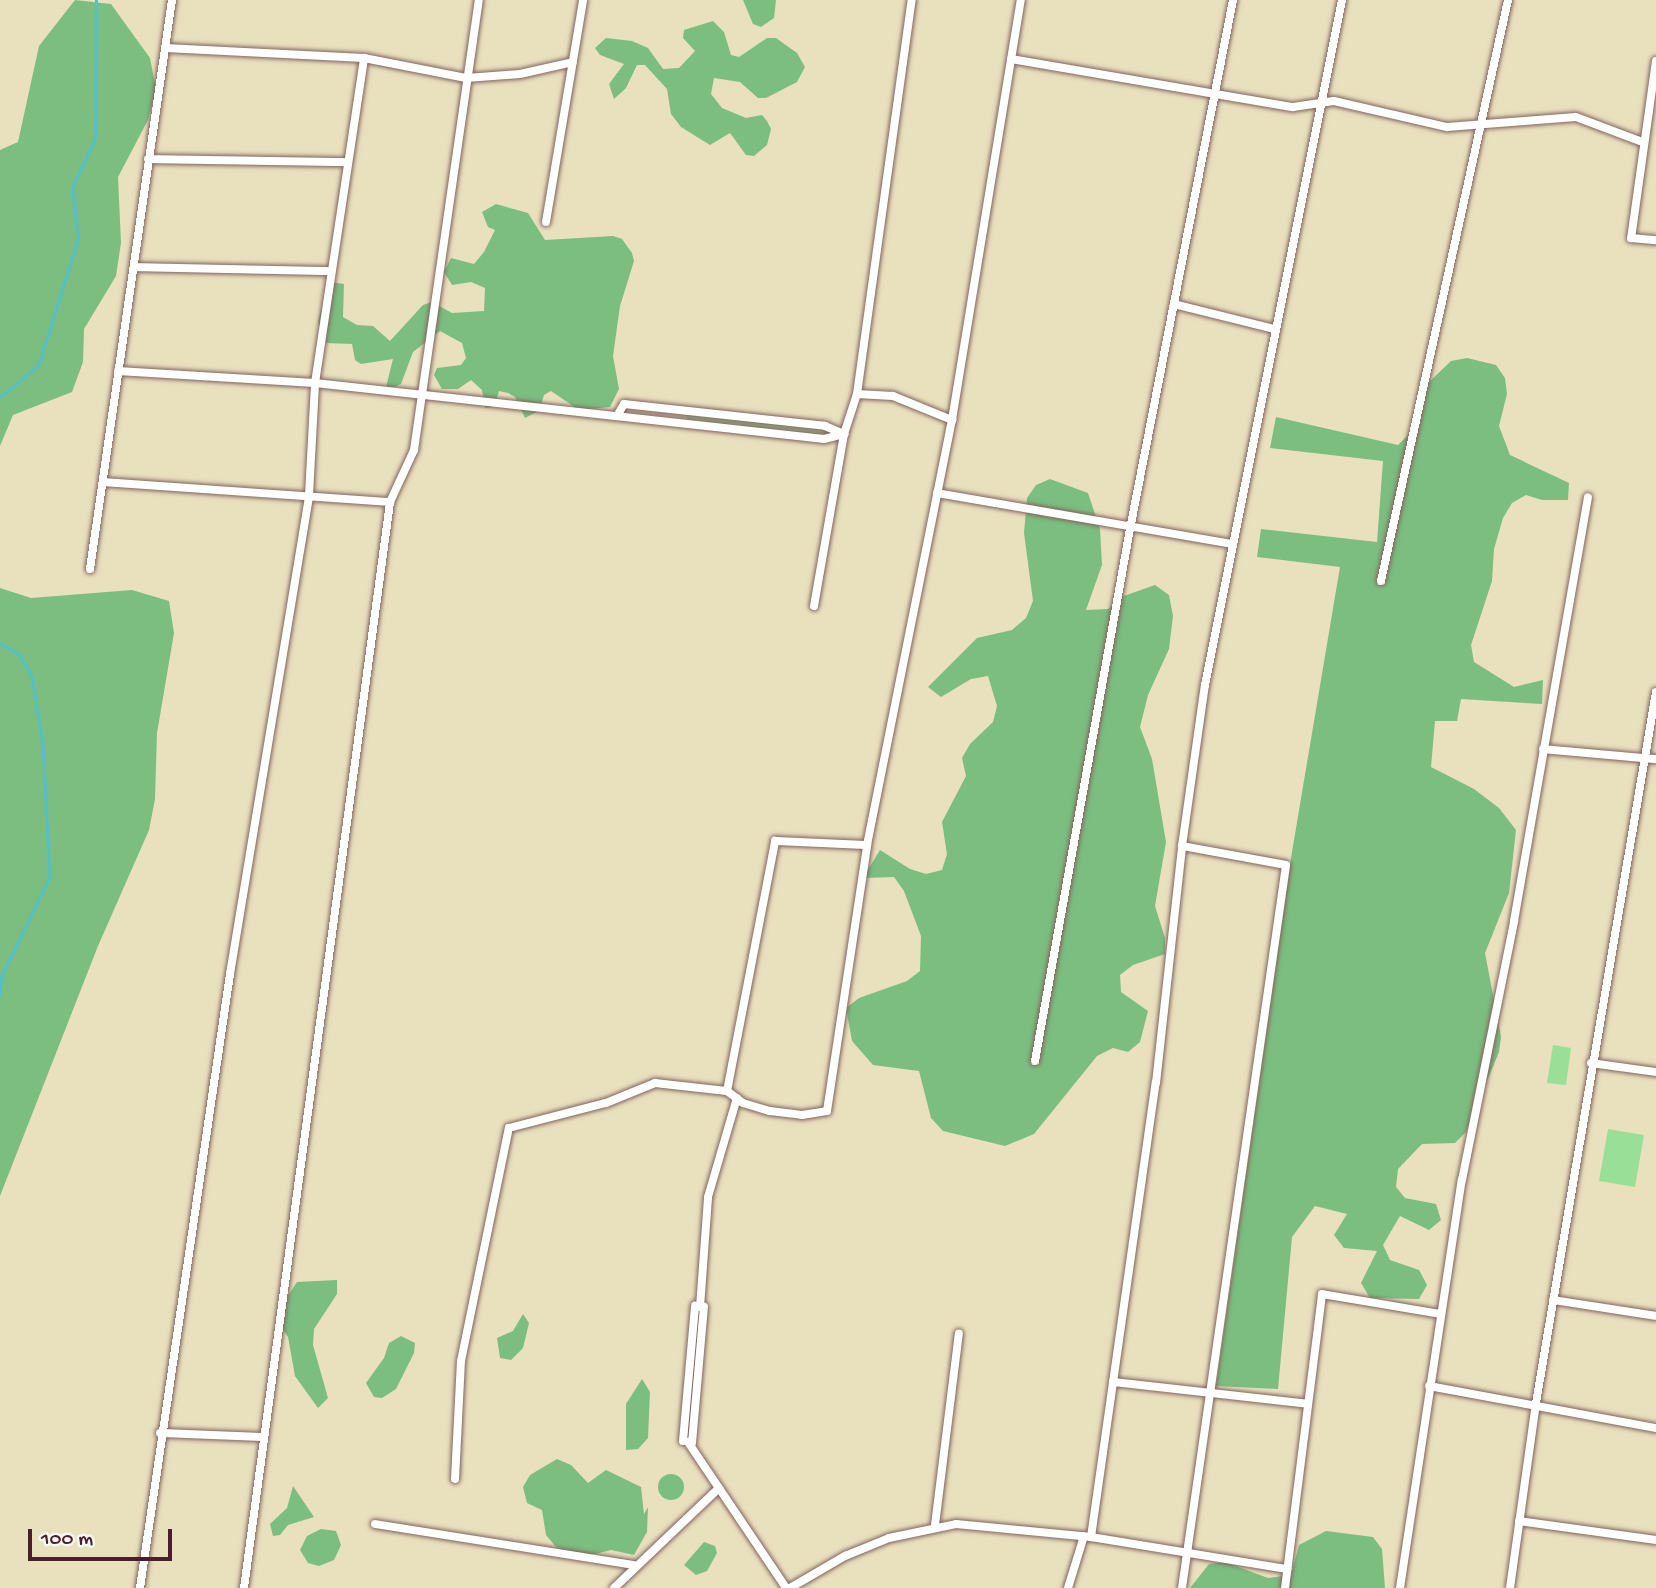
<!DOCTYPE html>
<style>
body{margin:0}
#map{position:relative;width:1656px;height:1588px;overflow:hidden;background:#e9e0be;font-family:"Gochi Hand",sans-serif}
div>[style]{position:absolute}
.green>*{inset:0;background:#9adf97}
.forest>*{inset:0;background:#7bbe80}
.round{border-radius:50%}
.stream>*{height:2.5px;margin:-1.25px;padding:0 1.25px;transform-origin:1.25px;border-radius:1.25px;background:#54c1ca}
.roads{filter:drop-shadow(0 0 2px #82635e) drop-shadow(0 0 2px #82635e)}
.minor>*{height:8px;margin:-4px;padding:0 4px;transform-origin:4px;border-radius:4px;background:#fff}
span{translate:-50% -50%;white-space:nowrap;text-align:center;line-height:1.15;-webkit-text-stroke:6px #f6f6f2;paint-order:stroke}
.scale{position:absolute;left:28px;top:1529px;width:144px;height:32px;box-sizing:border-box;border:4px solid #4a1f2b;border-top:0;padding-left:9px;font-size:21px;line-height:24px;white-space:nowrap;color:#4a1f2b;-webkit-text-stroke:5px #f6f6f2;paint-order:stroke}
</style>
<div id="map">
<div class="green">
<i style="clip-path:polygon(686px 415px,829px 428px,831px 431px,828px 435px,688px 420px)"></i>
<i style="clip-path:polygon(1553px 1045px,1571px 1048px,1566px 1085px,1547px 1083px)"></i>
<i style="clip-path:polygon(1608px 1129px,1644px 1135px,1635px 1187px,1599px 1181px)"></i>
</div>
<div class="forest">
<i style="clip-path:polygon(75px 0,111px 4px,150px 58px,156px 89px,148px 120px,118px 177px,121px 243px,116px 276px,84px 329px,83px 362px,72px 392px,13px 415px,0 446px,0 150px,18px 142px,39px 46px)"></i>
<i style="clip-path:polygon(743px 0,776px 0,774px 18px,761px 27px,753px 24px)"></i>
<i style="clip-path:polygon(713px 21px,724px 32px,731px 55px,739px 57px,767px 38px,776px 38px,797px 53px,805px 67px,797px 82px,766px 98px,758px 98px,740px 82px,714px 78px,711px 94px,722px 108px,746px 118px,762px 115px,767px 121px,771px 129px,767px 145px,754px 156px,746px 155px,730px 133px,710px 145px,681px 127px,671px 114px,667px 89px,645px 65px,637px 65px,626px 88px,614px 99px,609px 84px,624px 64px,600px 55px,595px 48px,606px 38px,632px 41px,648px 48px,663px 69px,679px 68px,695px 51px,683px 38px,684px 30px)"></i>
<i style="clip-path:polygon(496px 204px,528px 213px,545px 240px,613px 236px,622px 239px,632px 253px,634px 261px,620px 306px,613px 356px,619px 389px,610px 407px,579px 410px,551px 391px,544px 395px,539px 411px,525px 418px,515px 397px,508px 393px,499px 391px,494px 407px,485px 408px,482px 390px,471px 380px,458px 389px,442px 389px,434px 375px,437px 368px,461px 365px,466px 358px,462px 343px,440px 331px,413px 352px,401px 384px,385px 391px,393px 359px,361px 364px,355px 360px,352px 344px,326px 343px,318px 321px,329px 282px,344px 284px,343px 317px,357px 325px,373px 326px,390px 341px,423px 305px,432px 302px,452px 313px,484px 311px,485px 288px,471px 282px,452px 285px,444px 272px,451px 258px,474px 264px,484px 252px,495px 230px,488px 227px,482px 212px)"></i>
<i style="clip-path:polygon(1467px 358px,1496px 365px,1505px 378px,1507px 394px,1499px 426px,1510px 455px,1569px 483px,1568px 500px,1542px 500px,1526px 495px,1512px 503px,1503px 518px,1494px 549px,1492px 581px,1471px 645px,1474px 662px,1514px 687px,1543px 680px,1542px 704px,1461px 699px,1457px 721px,1435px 721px,1431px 767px,1474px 789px,1499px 808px,1516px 830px,1509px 893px,1485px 953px,1501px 1037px,1499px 1052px,1466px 1132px,1455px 1143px,1422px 1144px,1398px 1169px,1396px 1187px,1405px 1198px,1436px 1204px,1441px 1220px,1429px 1230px,1400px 1216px,1383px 1245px,1390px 1260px,1419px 1270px,1427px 1285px,1419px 1299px,1370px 1298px,1361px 1283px,1377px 1251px,1344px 1248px,1334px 1235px,1347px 1214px,1315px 1206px,1292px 1237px,1278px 1389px,1216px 1386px,1292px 852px,1340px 567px,1257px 557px,1261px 529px,1377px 542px,1383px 461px,1270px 448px,1276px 417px,1398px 445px,1410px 433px,1427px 384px,1451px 361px)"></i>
<i style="clip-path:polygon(1050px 479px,1088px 493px,1100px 529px,1102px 565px,1086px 610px,1108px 609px,1121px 597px,1155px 585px,1169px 595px,1173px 616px,1169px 649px,1148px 695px,1140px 727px,1152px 759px,1166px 842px,1155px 906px,1165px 938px,1165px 954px,1133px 965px,1120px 975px,1121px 992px,1148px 1011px,1140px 1042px,1128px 1052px,1113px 1048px,1097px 1056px,1034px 1134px,1005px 1146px,943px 1131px,931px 1118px,919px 1071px,873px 1065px,852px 1041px,846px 1008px,859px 998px,907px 981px,920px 971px,921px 936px,904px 891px,894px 877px,863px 878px,880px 850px,910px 869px,926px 874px,942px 870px,947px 854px,942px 822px,966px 776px,962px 758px,970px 744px,993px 722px,997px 706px,988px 676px,971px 679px,941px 697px,928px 687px,977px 638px,1012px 630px,1026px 618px,1033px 601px,1024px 533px,1027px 498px,1036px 485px)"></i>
<i style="clip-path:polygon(0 588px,31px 598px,132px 590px,169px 601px,174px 633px,157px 733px,155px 799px,149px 830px,98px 946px,0 1196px)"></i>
<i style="clip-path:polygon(337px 1280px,337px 1294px,314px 1329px,313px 1345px,328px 1398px,318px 1408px,295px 1376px,288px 1337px,279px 1324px,280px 1308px,297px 1282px)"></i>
<i style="clip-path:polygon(523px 1314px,529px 1323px,523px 1348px,511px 1360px,500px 1358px,497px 1338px,513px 1331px)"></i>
<i style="clip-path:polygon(401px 1336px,415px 1343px,414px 1353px,396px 1389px,382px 1398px,374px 1397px,366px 1383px,384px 1358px,389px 1343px)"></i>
<i style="clip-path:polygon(642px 1379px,650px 1392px,648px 1438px,638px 1449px,626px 1450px,626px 1404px)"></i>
<i style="clip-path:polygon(557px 1459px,571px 1465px,588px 1483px,606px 1470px,641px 1487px,644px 1514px,648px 1507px,647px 1532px,634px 1555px,611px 1550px,579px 1558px,556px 1547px,546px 1535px,542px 1510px,527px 1503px,523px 1487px,530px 1475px)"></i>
<i class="round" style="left:658px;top:1474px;width:26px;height:26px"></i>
<i style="clip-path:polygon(293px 1486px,314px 1517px,288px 1525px,280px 1535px,273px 1536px,270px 1524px,287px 1508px)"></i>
<i style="clip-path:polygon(321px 1529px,336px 1531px,341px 1545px,334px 1560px,319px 1566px,308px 1563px,300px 1550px,307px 1536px)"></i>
<i style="clip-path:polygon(1326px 1531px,1373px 1537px,1382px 1549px,1385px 1588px,1190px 1588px,1209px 1564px,1225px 1562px,1268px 1578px,1291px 1575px,1299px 1545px)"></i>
<i style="clip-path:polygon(704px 1542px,715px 1546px,717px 1553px,707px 1571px,696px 1575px,684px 1565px)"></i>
</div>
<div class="stream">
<i style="left:0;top:397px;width:49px;rotate:-39.2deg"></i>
<i style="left:38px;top:366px;width:133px;rotate:-72.5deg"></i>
<i style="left:78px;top:239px;width:51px;rotate:-96.7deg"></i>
<i style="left:72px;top:188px;width:54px;rotate:-64.9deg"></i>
<i style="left:95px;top:139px;width:139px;rotate:-89.6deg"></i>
<i style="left:0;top:643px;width:22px;rotate:30deg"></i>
<i style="left:19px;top:654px;width:26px;rotate:59deg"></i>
<i style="left:32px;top:676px;width:68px;rotate:80.7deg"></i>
<i style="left:43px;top:743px;width:134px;rotate:87deg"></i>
<i style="left:50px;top:877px;width:110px;rotate:115.9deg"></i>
<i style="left:2px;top:976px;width:20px;rotate:96deg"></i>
</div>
<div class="roads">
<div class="minor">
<i style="left:165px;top:48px;width:199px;rotate:2.9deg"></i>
<i style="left:364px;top:58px;width:104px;rotate:11.1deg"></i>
<i style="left:466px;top:78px;width:54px;rotate:-4.2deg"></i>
<i style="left:520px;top:74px;width:54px;rotate:-12.8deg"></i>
<i style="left:1011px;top:59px;width:286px;rotate:9.7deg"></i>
<i style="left:1293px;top:107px;width:41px;rotate:-8.3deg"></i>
<i style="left:1334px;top:101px;width:116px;rotate:13deg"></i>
<i style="left:1447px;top:127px;width:129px;rotate:-4.4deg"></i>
<i style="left:1576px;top:117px;width:71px;rotate:20.7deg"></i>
<i style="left:1656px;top:61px;width:179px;rotate:98deg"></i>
<i style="left:1631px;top:238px;width:25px;rotate:5deg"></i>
<i style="left:148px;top:159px;width:199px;rotate:0.9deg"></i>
<i style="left:546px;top:222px;width:225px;rotate:-80.5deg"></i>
<i style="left:134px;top:267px;width:197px;rotate:1.2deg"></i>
<i style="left:1174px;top:304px;width:103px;rotate:14deg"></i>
<i style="left:118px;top:371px;width:197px;rotate:3.5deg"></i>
<i style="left:315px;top:383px;width:512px;rotate:6.28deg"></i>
<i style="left:824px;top:439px;width:21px;rotate:-14deg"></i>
<i style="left:857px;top:394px;width:398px;rotate:-82.1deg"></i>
<i style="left:617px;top:416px;width:14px;rotate:-60deg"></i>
<i style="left:624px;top:404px;width:202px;rotate:6.2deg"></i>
<i style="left:825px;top:426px;width:21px;rotate:23deg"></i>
<i style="left:103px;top:482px;width:288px;rotate:4deg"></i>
<i style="left:937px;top:493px;width:298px;rotate:9.8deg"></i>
<i style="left:90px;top:569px;width:575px;rotate:-81.8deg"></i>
<i style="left:1381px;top:581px;width:595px;rotate:-77.67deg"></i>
<i style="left:814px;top:606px;width:175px;rotate:-80.1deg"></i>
<i style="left:844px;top:434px;width:42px;rotate:-72deg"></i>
<i style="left:857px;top:394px;width:36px;rotate:3deg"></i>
<i style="left:893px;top:396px;width:64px;rotate:22.1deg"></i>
<i style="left:1543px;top:749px;width:113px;rotate:5.1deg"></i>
<i style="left:1035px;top:1061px;width:540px;rotate:-79.88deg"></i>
<i style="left:1130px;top:529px;width:539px;rotate:-78.98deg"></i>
<i style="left:1591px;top:1063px;width:66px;rotate:7.9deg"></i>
<i style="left:727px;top:1091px;width:255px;rotate:-79.1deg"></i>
<i style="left:775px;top:841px;width:92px;rotate:2.5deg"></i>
<i style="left:1553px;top:1300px;width:104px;rotate:8.8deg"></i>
<i style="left:700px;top:1307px;width:110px;rotate:-85.8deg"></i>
<i style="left:708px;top:1197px;width:103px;rotate:-73.7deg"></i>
<i style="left:1113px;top:1382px;width:196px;rotate:6.4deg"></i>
<i style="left:1429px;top:1386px;width:231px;rotate:10.5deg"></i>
<i style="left:160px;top:1433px;width:104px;rotate:2.2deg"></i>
<i style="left:683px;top:1441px;width:136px;rotate:-84.9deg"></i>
<i style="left:688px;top:1442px;width:176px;rotate:56.1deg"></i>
<i style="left:692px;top:1443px;width:137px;rotate:-85deg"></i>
<i style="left:455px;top:1479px;width:118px;rotate:-87.1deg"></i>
<i style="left:461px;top:1361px;width:238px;rotate:-78.4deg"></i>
<i style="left:509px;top:1128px;width:100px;rotate:-14.5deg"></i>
<i style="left:606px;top:1103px;width:53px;rotate:-22.2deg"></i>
<i style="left:655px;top:1083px;width:72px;rotate:6.3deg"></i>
<i style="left:727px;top:1091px;width:20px;rotate:37deg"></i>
<i style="left:743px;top:1103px;width:28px;rotate:17deg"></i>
<i style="left:770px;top:1111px;width:32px;rotate:7deg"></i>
<i style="left:802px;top:1115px;width:25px;rotate:-9deg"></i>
<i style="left:827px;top:1111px;width:269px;rotate:-81.4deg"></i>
<i style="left:867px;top:845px;width:433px;rotate:-78.7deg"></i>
<i style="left:952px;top:420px;width:426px;rotate:-80.7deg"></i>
<i style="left:1519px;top:1521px;width:138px;rotate:7.9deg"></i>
<i style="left:375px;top:1524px;width:262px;rotate:9deg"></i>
<i style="left:935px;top:1525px;width:193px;rotate:-82.9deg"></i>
<i style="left:1091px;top:1537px;width:459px;rotate:-81.9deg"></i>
<i style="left:1156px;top:1083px;width:238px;rotate:-83.7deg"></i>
<i style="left:1182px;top:846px;width:163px;rotate:-81.9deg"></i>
<i style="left:1205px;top:685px;width:699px;rotate:-78.69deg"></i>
<i style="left:140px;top:1588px;width:621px;rotate:-81.66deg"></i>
<i style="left:230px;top:974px;width:485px;rotate:-80.6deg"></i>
<i style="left:309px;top:495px;width:112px;rotate:-86.9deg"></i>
<i style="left:315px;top:383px;width:329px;rotate:-81.4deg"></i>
<i style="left:244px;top:1588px;width:1096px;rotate:-82.34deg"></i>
<i style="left:390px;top:502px;width:57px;rotate:-65.2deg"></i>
<i style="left:414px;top:450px;width:455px;rotate:-81.8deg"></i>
<i style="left:614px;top:1588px;width:145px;rotate:-43.6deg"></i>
<i style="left:790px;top:1588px;width:64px;rotate:-30.2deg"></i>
<i style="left:845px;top:1556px;width:48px;rotate:-22.2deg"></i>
<i style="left:889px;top:1538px;width:68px;rotate:-11.8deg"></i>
<i style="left:956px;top:1524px;width:136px;rotate:5.5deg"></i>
<i style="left:1091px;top:1537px;width:199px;rotate:9.3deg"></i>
<i style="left:1068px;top:1588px;width:54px;rotate:-72.9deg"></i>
<i style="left:1182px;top:1588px;width:730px;rotate:-81.81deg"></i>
<i style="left:1286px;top:865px;width:106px;rotate:-169.6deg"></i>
<i style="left:1285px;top:1588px;width:296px;rotate:-82.8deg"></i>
<i style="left:1322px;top:1294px;width:120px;rotate:9.6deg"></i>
<i style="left:1400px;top:1588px;width:413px;rotate:-81.4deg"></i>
<i style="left:1462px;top:1180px;width:264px;rotate:-78.6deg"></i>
<i style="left:1514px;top:921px;width:430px;rotate:-80.1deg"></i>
<i style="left:1510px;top:1588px;width:187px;rotate:-82deg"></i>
<i style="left:1536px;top:1403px;width:721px;rotate:-80.42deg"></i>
</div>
</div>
<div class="scale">100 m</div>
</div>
